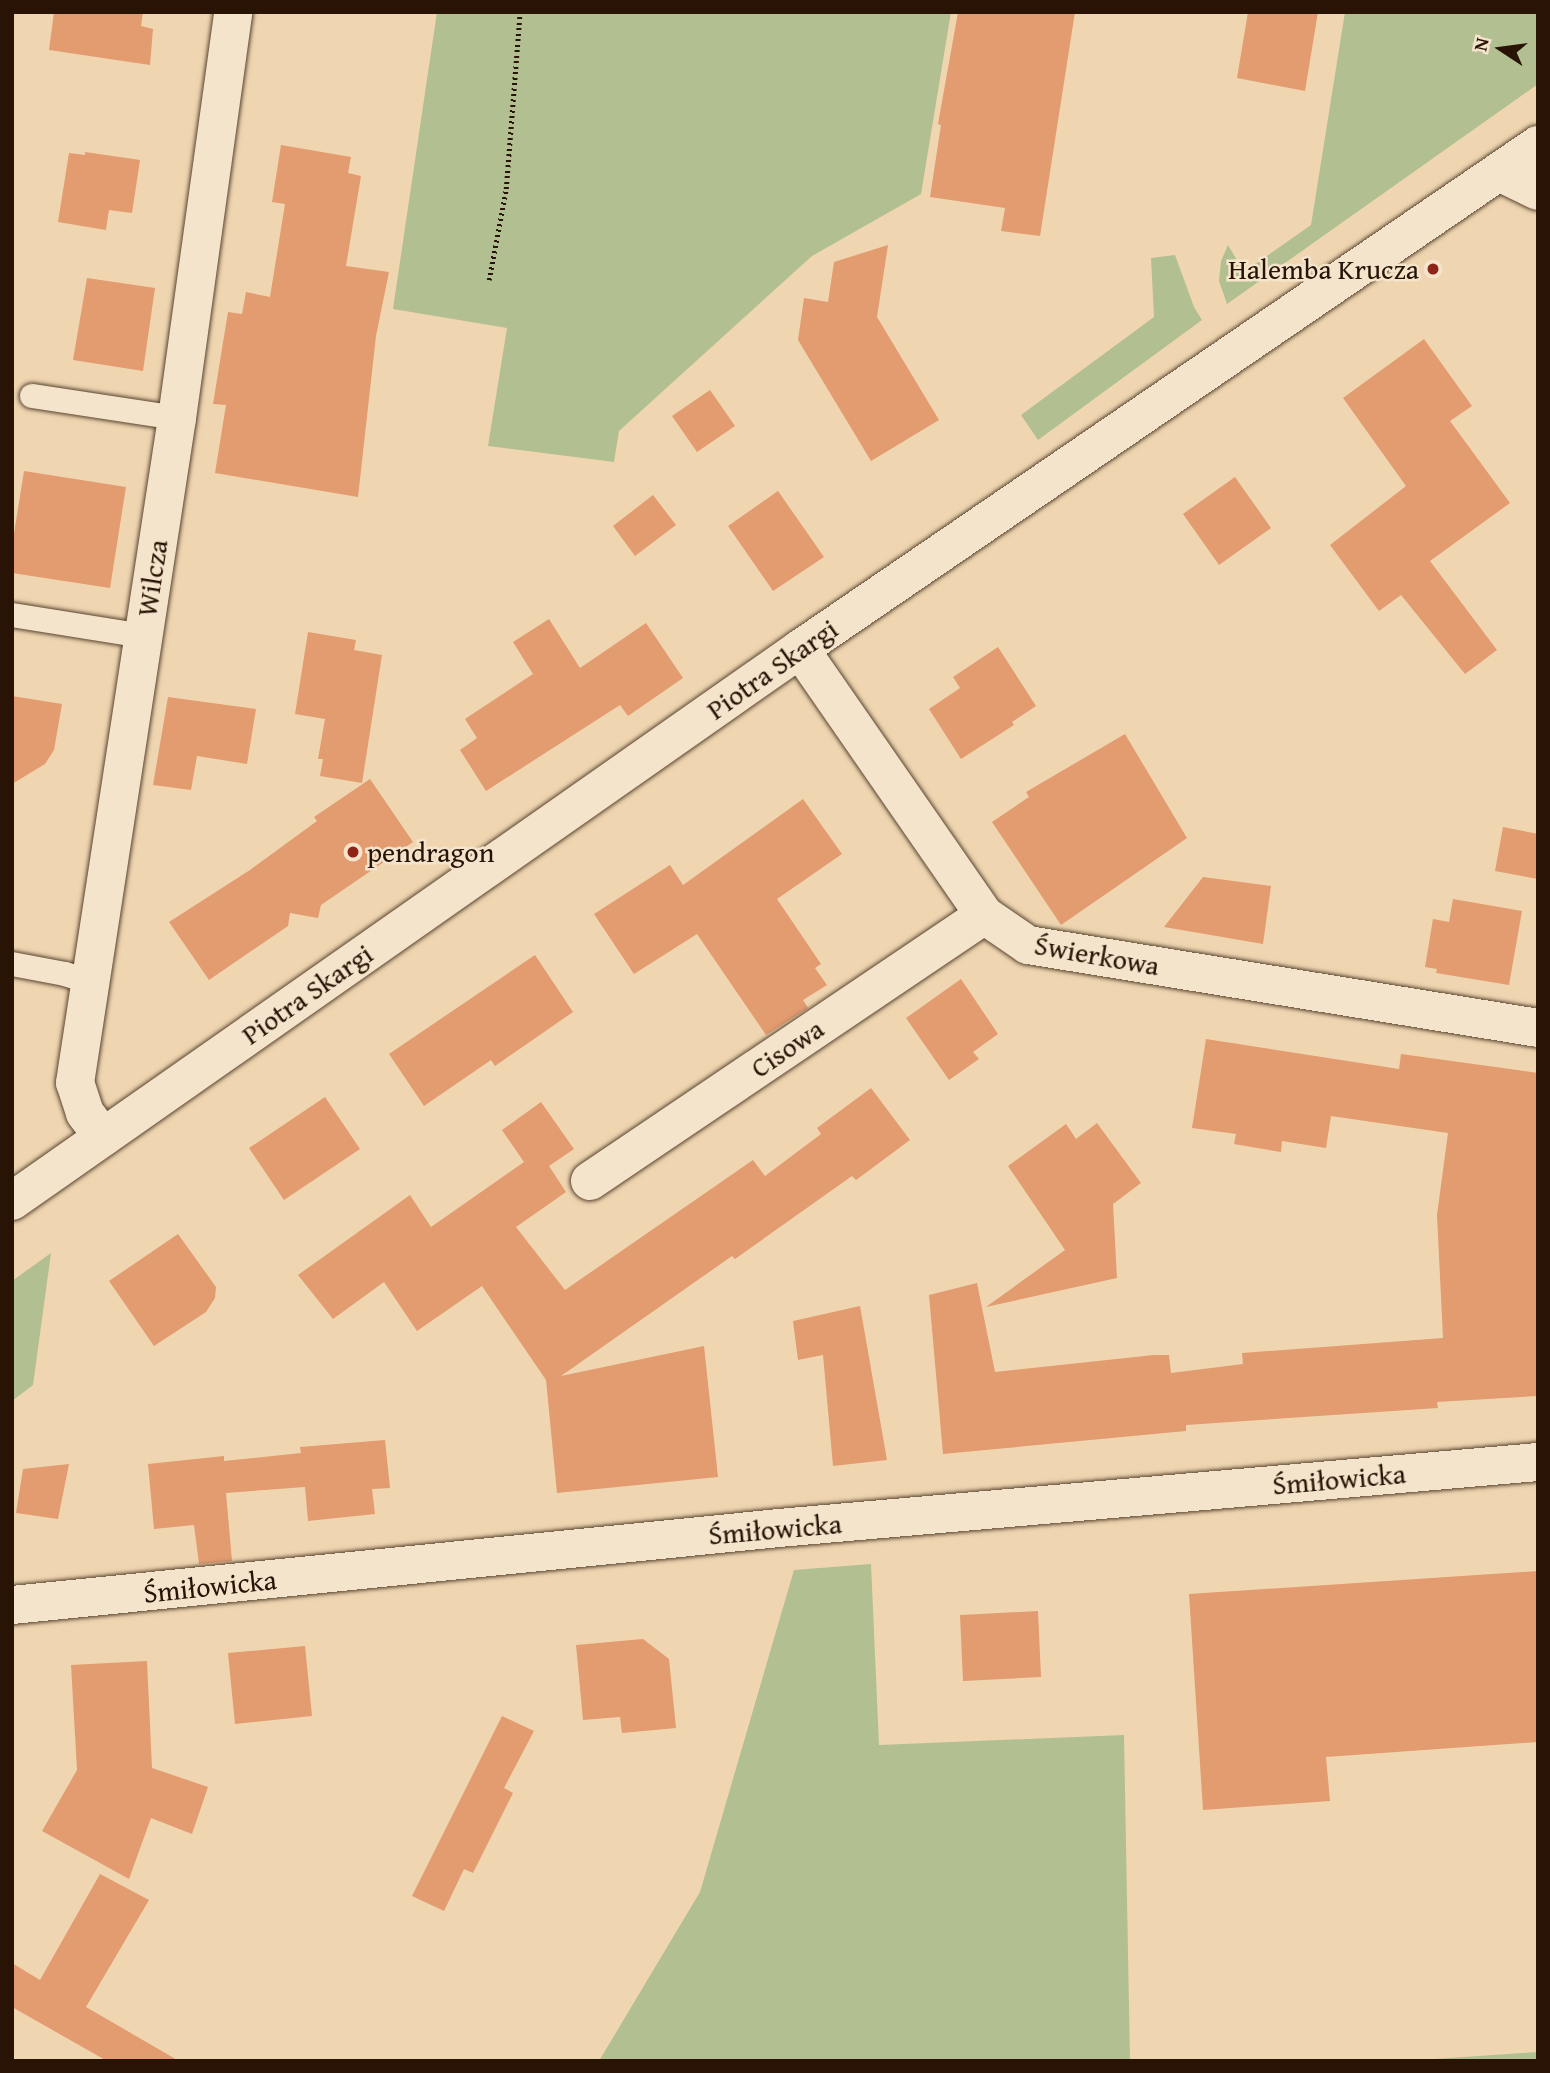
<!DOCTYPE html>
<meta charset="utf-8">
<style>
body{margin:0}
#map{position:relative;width:1550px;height:2073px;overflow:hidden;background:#efd6b1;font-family:"Gentium Book Plus",serif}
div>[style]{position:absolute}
.green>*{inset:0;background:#b2bf91}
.building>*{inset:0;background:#e39b70}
.path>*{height:4.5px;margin-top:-2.25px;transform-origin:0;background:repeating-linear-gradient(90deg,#281305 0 2px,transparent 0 5.5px)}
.roads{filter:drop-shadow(0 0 2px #5a4430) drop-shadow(0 0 2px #5a4430)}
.lane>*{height:24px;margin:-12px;padding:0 12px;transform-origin:12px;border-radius:12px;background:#f5e4cc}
.street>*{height:38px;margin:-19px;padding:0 19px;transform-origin:19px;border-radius:19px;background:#f5e4cc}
.secondary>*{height:38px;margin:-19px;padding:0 19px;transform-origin:19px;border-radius:19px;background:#f5e4cc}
.dots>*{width:19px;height:19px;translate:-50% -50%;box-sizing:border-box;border:4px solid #f5e4cc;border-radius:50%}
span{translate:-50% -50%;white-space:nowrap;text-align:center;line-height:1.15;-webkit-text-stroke:5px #f5e4cc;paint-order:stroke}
.poi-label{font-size:28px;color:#281305}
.right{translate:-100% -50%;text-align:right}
.left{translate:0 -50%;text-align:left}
.street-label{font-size:28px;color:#281305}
.frame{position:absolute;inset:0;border:14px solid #281305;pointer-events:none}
.north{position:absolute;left:1466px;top:14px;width:70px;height:70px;-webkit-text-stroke:5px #f5e4cc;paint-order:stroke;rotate:283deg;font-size:19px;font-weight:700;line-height:28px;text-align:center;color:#281305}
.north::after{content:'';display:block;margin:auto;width:24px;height:32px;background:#281305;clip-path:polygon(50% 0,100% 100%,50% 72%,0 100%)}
</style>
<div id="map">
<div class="green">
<i style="clip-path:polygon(437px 12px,951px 12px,921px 194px,812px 256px,619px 431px,614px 462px,488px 446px,507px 328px,393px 309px)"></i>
<i style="clip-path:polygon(1345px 12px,1538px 12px,1538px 84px,1227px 304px,1219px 281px,1221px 261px,1228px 245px,1244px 272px,1311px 225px)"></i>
<i style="clip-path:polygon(1175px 255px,1194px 307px,1202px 320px,1038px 440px,1021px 415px,1154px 317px,1151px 258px)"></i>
<i style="clip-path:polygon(51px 1253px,33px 1385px,12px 1401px,12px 1281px)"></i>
<i style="clip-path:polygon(871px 1564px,879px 1745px,1124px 1735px,1130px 2061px,599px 2061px,700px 1892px,794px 1570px)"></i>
<i style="clip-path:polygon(1538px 2052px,1538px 2061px,1405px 2061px)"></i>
</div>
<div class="building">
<i style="clip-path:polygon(54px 12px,143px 12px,141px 26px,153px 29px,150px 65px,49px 50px)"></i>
<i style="clip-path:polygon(958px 12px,1075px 12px,1040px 236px,1001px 231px,1005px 208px,930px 197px,941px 125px,938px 124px)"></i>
<i style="clip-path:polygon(1248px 12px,1318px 12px,1305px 91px,1237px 78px)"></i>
<i style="clip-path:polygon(281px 145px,351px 157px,348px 173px,361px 176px,346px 266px,389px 272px,376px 336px,358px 497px,215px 473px,226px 405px,213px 404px,228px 312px,242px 314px,246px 292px,270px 297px,285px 204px,272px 202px)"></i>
<i style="clip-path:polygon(85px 152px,140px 160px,132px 213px,109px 210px,106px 230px,58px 222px,69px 153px,85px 155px)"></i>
<i style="clip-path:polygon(888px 245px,877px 317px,939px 420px,871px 461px,798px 340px,804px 298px,828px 302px,834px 262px)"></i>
<i style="clip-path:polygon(87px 278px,155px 288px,143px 371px,73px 360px)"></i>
<i style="clip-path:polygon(1424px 339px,1472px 406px,1450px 421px,1510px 503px,1430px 561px,1497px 650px,1465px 674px,1401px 595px,1379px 611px,1330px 545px,1406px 486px,1343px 398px)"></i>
<i style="clip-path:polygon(710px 390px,735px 426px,697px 452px,672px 416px)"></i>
<i style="clip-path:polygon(24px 471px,126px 487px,110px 588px,12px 573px,12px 546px)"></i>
<i style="clip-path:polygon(1235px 477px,1271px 528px,1219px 565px,1183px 514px)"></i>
<i style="clip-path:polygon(778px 491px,824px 557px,773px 591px,728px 526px)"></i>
<i style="clip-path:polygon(653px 495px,676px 525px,635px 556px,613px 526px)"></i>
<i style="clip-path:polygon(549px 619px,580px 668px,646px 623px,683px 678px,628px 716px,620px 705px,486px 791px,460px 750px,477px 738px,465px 719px,533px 674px,513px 642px)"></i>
<i style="clip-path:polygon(308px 632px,356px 640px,354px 650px,382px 655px,362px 783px,320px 776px,323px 759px,318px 759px,325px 719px,295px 714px)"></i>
<i style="clip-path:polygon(998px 647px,1036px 706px,1012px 722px,1014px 725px,961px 759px,929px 709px,960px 688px,953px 677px)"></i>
<i style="clip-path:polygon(12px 696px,62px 704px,54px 750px,45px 764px,12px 784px)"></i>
<i style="clip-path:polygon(168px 697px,256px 709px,247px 764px,197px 756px,191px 790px,153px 785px)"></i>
<i style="clip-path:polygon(1125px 734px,1187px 838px,1061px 925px,992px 822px,1029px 797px,1026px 792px)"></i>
<i style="clip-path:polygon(370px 779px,413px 842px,321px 905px,318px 918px,290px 913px,288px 926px,209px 980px,169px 922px,250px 870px,317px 821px,314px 817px)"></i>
<i style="clip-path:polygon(803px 799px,842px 854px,777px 899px,821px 964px,815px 968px,827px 985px,803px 1000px,808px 1008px,766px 1035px,697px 934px,634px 974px,594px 914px,670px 865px,683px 885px)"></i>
<i style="clip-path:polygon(1503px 827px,1538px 834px,1538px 879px,1495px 871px)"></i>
<i style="clip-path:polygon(1203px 877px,1271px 886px,1263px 944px,1164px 927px)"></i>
<i style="clip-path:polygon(1453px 899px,1522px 911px,1509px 985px,1436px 973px,1437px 969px,1425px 967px,1433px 919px,1449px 922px)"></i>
<i style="clip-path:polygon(535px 955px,573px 1012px,495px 1066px,491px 1060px,424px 1106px,389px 1054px)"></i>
<i style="clip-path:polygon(961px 979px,998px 1034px,973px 1052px,979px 1059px,949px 1080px,906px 1018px)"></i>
<i style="clip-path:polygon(1206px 1039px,1399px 1069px,1401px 1054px,1538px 1073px,1538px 1396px,1437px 1402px,1438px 1408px,1186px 1425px,1186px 1431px,943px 1454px,929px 1295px,977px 1283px,995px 1372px,1154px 1355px,1169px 1355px,1171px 1373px,1243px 1364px,1242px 1353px,1443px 1338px,1437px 1215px,1448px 1133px,1331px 1116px,1326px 1148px,1282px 1141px,1281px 1152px,1234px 1144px,1236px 1134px,1192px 1128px)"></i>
<i style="clip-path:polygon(871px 1088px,910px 1140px,856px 1180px,852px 1176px,735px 1259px,732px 1256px,561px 1376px,704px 1346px,718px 1477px,557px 1493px,546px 1380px,482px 1286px,417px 1331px,384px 1282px,333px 1319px,298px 1275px,410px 1195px,431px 1227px,524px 1162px,502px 1130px,541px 1102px,574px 1149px,549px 1166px,566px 1192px,516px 1227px,565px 1290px,753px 1160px,765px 1176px,821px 1134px,817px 1128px)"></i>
<i style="clip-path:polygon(325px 1097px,360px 1149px,284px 1200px,249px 1148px)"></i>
<i style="clip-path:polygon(1097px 1123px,1141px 1183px,1113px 1204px,1117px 1278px,986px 1307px,1065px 1250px,1008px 1166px,1066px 1124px,1076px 1139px)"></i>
<i style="clip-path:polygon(178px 1234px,216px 1287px,215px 1298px,206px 1312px,154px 1346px,109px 1281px)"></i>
<i style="clip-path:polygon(860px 1306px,887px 1460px,833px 1466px,823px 1355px,798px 1360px,793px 1321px)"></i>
<i style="clip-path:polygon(385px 1440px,390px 1488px,372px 1489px,375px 1514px,308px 1521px,305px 1487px,226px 1493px,232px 1561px,199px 1564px,194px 1525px,154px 1529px,148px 1464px,224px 1456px,224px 1461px,301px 1453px,300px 1447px)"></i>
<i style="clip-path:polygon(69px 1464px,58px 1519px,16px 1513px,23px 1469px)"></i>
<i style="clip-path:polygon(1538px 1571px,1538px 1742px,1326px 1757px,1330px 1801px,1203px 1810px,1189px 1594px)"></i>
<i style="clip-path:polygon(1038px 1611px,1041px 1677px,963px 1681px,960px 1615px)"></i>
<i style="clip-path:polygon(643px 1639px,669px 1659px,676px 1728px,622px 1733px,620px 1717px,583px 1720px,576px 1645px)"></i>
<i style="clip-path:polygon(305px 1646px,312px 1716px,235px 1724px,228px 1653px)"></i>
<i style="clip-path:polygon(147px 1661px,152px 1768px,208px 1787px,192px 1834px,151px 1818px,129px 1879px,42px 1831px,77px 1770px,71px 1665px)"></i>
<i style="clip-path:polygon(502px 1716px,534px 1731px,504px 1788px,513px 1793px,473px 1873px,464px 1869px,444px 1911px,412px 1896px)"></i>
<i style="clip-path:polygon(100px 1874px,149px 1900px,86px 2007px,179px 2061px,107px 2061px,12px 2007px,12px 1963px,40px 1980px)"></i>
</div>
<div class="path">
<i style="left:489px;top:280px;width:93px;rotate:-79.4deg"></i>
<i style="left:506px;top:189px;width:178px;rotate:-85.5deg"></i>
</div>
<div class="roads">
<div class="lane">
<i style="left:32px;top:396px;width:147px;rotate:8.6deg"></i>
<i style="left:12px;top:615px;width:133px;rotate:9.1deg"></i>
<i style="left:12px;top:964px;width:54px;rotate:10.7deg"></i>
<i style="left:65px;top:974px;width:26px;rotate:18deg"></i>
</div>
<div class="street">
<i style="left:1499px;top:172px;width:43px;rotate:26deg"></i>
<i style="left:800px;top:649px;width:323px;rotate:55.3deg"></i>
<i style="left:984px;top:915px;width:53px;rotate:34.3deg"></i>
<i style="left:1028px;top:945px;width:517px;rotate:9.24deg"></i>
<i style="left:103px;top:1137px;width:30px;rotate:-127deg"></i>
<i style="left:85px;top:1113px;width:32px;rotate:-108deg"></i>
<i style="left:75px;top:1083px;width:673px;rotate:-81.28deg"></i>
<i style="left:177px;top:418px;width:410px;rotate:-82.1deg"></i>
<i style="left:590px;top:1181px;width:475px;rotate:-34deg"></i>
<i style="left:12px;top:1605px;width:771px;rotate:-5.73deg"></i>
<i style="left:779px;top:1528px;width:762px;rotate:-4.97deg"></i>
</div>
<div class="secondary">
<i style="left:12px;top:1201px;width:962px;rotate:-35.01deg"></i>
<i style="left:800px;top:649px;width:894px;rotate:-34.33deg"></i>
</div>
</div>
<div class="dots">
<i style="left:1433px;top:269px;background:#8f2418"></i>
<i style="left:353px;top:852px;background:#8f2418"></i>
</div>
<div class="poi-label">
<span class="right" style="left:1419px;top:269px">Halemba Krucza</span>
<span class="left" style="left:367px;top:852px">pendragon</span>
</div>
<div class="street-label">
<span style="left:152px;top:578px;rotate:-81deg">Wilcza</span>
<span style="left:772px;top:669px;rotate:-35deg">Piotra Skargi</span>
<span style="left:1097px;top:955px;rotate:10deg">Świerkowa</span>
<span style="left:307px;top:994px;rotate:-35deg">Piotra Skargi</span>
<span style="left:787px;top:1048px;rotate:-34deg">Cisowa</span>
<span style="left:1339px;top:1479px;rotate:-5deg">Śmiłowicka</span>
<span style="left:775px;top:1529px;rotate:-5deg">Śmiłowicka</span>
<span style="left:210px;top:1586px;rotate:-6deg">Śmiłowicka</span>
</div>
<div class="frame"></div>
<div class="north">N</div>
</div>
